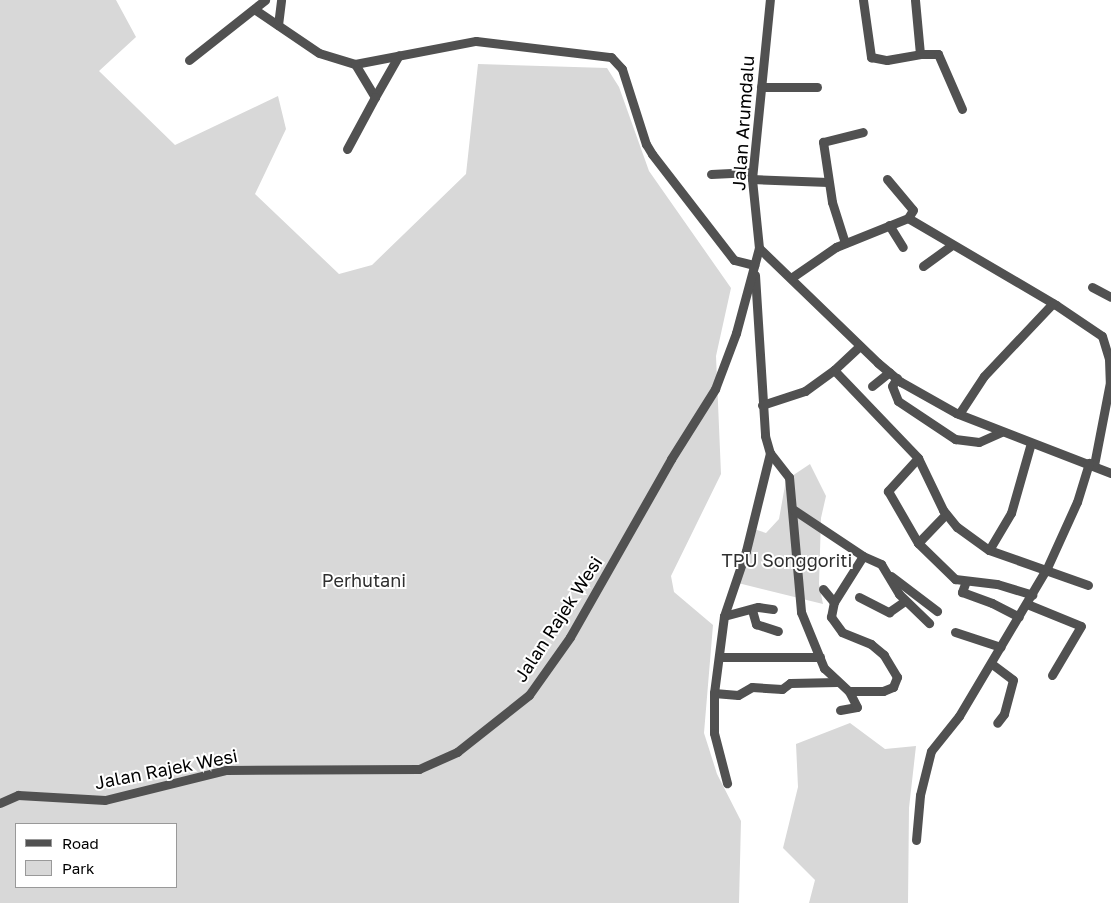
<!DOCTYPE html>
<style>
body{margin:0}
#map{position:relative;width:1111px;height:903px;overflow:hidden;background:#fff;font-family:"Golos Text",sans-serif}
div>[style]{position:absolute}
.green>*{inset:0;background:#d8d8d8}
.minor>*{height:9px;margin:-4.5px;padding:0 4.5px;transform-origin:4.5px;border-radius:4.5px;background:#515151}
span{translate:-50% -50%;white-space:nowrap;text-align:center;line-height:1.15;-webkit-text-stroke:4px #fff;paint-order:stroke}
.street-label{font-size:18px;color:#000}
.park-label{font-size:18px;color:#2f2f2f}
.legend{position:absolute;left:15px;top:823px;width:162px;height:65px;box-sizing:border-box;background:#fff;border:1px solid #999;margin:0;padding:6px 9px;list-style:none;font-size:15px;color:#000}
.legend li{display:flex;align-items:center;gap:10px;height:25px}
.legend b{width:25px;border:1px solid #999}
</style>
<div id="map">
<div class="green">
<i style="clip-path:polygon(evenodd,0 0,116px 0,136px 37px,99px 71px,175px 145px,278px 96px,286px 129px,255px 194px,339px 274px,372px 265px,466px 174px,478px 64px,607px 68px,619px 87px,649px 171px,731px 288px,716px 356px,721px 474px,671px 576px,674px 592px,713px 625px,704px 733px,717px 774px,741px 821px,739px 903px,0 903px,0 0,16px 824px,176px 824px,176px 887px,16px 887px,16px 824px)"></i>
<i style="clip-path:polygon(810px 464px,826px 496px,821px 518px,819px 584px,823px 604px,738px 583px,754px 529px,766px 533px,779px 519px,786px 480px)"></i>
<i style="clip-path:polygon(850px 723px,885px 749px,916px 746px,909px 808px,908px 903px,809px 903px,815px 880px,783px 848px,798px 787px,796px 744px)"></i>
</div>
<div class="minor">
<i style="left:863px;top:0;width:58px;rotate:82deg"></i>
<i style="left:871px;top:57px;width:16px;rotate:11deg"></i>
<i style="left:887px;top:60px;width:34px;rotate:-10deg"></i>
<i style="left:920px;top:54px;width:54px;rotate:-95.3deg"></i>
<i style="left:254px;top:9px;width:78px;rotate:34.1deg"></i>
<i style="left:319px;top:53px;width:38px;rotate:17deg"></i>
<i style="left:355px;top:64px;width:123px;rotate:-10.8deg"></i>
<i style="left:476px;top:41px;width:136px;rotate:6.8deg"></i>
<i style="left:611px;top:57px;width:16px;rotate:47deg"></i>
<i style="left:622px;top:69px;width:79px;rotate:72.3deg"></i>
<i style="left:646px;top:144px;width:12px;rotate:59deg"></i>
<i style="left:652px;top:154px;width:134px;rotate:52.3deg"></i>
<i style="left:734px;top:260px;width:21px;rotate:14deg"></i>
<i style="left:278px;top:25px;width:25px;rotate:-83deg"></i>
<i style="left:920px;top:54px;width:18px"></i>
<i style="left:938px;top:54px;width:60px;rotate:66.4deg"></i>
<i style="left:189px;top:60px;width:97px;rotate:-38.3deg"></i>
<i style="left:355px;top:64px;width:39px;rotate:59deg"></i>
<i style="left:375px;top:97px;width:48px;rotate:-60.3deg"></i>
<i style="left:761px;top:87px;width:56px"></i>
<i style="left:347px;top:149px;width:59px;rotate:-61.7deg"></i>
<i style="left:711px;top:174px;width:41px;rotate:-2.8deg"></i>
<i style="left:752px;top:179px;width:76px;rotate:2.3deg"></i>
<i style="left:887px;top:179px;width:40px;rotate:50deg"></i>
<i style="left:913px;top:210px;width:9px;rotate:122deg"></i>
<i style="left:889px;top:225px;width:26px;rotate:58deg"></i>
<i style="left:845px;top:243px;width:43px;rotate:-107.6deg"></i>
<i style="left:832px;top:202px;width:61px;rotate:-98.5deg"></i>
<i style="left:823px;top:142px;width:41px;rotate:-14deg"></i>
<i style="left:759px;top:248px;width:165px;rotate:44deg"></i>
<i style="left:878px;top:363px;width:30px;rotate:40deg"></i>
<i style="left:901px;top:382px;width:63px;rotate:29.4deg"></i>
<i style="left:956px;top:413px;width:166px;rotate:21.2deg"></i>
<i style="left:923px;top:266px;width:36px;rotate:-36deg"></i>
<i style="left:755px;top:275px;width:161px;rotate:86.4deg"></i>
<i style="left:765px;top:436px;width:18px;rotate:74deg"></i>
<i style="left:770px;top:453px;width:101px;rotate:103.8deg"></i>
<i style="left:746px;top:551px;width:69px;rotate:108.7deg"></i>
<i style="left:724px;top:616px;width:78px;rotate:97.4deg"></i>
<i style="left:714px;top:693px;width:24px;rotate:5deg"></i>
<i style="left:738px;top:695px;width:16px;rotate:-30deg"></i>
<i style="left:752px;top:687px;width:30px;rotate:4deg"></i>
<i style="left:782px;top:689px;width:10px;rotate:-37deg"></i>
<i style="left:790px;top:683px;width:47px;rotate:-1.2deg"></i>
<i style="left:791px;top:278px;width:55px;rotate:-34.6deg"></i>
<i style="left:836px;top:247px;width:78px;rotate:-21.9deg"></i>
<i style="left:908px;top:218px;width:172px;rotate:30.4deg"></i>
<i style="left:1056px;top:305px;width:55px;rotate:34deg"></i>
<i style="left:1102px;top:336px;width:24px;rotate:73deg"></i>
<i style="left:1109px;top:359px;width:23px;rotate:88deg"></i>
<i style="left:1110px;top:382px;width:85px;rotate:100.9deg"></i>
<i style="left:1092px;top:287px;width:21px;rotate:28deg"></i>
<i style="left:834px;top:370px;width:122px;rotate:46.3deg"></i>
<i style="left:918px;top:458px;width:58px;rotate:64.3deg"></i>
<i style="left:943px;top:510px;width:22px;rotate:51deg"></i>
<i style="left:957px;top:527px;width:39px;rotate:36deg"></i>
<i style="left:989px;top:550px;width:105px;rotate:19.5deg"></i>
<i style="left:897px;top:378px;width:9px;rotate:122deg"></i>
<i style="left:892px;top:386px;width:16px;rotate:68deg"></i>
<i style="left:898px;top:401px;width:69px;rotate:33.7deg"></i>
<i style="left:955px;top:439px;width:24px;rotate:7deg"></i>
<i style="left:979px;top:442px;width:24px;rotate:-24deg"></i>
<i style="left:872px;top:386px;width:22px;rotate:-39deg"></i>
<i style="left:762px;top:405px;width:45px;rotate:-18deg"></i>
<i style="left:805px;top:391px;width:36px;rotate:-36deg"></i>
<i style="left:834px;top:370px;width:35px;rotate:-43deg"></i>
<i style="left:959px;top:414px;width:45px;rotate:-56.7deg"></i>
<i style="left:984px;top:376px;width:100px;rotate:-46.6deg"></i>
<i style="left:770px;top:453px;width:31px;rotate:52deg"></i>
<i style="left:789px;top:477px;width:136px;rotate:84.9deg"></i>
<i style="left:801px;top:612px;width:61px;rotate:67.7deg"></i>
<i style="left:824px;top:668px;width:34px;rotate:43deg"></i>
<i style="left:849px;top:691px;width:34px"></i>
<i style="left:883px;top:691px;width:11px;rotate:-22deg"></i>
<i style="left:893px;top:687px;width:11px;rotate:-68deg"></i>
<i style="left:897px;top:677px;width:26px;rotate:-121deg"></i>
<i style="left:884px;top:655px;width:17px;rotate:-140deg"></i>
<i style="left:871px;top:644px;width:31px;rotate:-158deg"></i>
<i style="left:842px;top:632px;width:19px;rotate:-126deg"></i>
<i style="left:831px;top:617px;width:15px;rotate:-79deg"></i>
<i style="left:834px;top:602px;width:54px;rotate:-57.8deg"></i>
<i style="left:918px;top:458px;width:45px;rotate:132.3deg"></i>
<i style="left:888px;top:491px;width:60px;rotate:60deg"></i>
<i style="left:918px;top:543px;width:52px;rotate:44.2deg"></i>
<i style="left:955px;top:579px;width:42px;rotate:6.8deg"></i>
<i style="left:997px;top:584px;width:37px;rotate:17deg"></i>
<i style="left:794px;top:510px;width:83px;rotate:33.7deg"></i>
<i style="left:863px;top:556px;width:20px;rotate:24deg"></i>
<i style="left:881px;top:564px;width:35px;rotate:59deg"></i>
<i style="left:899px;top:594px;width:42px;rotate:44deg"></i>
<i style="left:918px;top:543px;width:40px;rotate:-46deg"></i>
<i style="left:989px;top:550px;width:43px;rotate:-59.3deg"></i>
<i style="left:1011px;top:513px;width:73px;rotate:-74.1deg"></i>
<i style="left:891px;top:576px;width:58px;rotate:37.3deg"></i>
<i style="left:966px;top:581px;width:12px;rotate:110deg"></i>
<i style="left:962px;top:592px;width:32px;rotate:20deg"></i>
<i style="left:992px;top:603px;width:30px;rotate:27deg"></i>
<i style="left:823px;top:589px;width:17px;rotate:50deg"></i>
<i style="left:859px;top:597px;width:34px;rotate:27deg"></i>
<i style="left:889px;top:612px;width:19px;rotate:-35deg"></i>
<i style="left:1027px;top:604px;width:58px;rotate:22.2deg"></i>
<i style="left:1081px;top:626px;width:57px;rotate:120.6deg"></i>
<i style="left:752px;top:610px;width:15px;rotate:74deg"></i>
<i style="left:756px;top:624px;width:23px;rotate:18deg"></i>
<i style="left:724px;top:616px;width:35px;rotate:-15deg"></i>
<i style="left:758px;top:607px;width:15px;rotate:8deg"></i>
<i style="left:955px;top:632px;width:48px;rotate:18.1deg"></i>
<i style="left:720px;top:657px;width:100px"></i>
<i style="left:992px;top:664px;width:26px;rotate:37deg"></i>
<i style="left:1013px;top:680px;width:35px;rotate:105deg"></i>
<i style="left:1004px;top:714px;width:11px;rotate:128deg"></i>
<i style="left:714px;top:693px;width:40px;rotate:90deg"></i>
<i style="left:714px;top:733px;width:52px;rotate:75.4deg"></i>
<i style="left:840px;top:710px;width:17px;rotate:-10deg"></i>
<i style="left:857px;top:707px;width:18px;rotate:-117deg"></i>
<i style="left:0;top:803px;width:20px;rotate:-24deg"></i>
<i style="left:18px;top:795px;width:87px;rotate:3.3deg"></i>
<i style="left:105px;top:800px;width:125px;rotate:-13.9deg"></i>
<i style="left:226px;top:770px;width:193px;rotate:-0.3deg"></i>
<i style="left:419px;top:769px;width:42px;rotate:-24.1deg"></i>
<i style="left:457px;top:752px;width:92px;rotate:-38.4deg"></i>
<i style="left:529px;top:695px;width:71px;rotate:-54.7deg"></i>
<i style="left:570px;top:637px;width:205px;rotate:-60.4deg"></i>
<i style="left:671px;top:459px;width:83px;rotate:-57.8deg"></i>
<i style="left:715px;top:389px;width:60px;rotate:-69.4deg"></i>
<i style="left:736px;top:333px;width:88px;rotate:-74.9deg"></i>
<i style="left:759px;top:248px;width:69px;rotate:-95.8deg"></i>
<i style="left:752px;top:179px;width:180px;rotate:-84.3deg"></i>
<i style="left:916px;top:840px;width:45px;rotate:-84.9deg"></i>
<i style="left:920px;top:795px;width:45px;rotate:-76deg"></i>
<i style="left:931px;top:751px;width:45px;rotate:-51.3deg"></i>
<i style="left:959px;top:716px;width:172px;rotate:-59.3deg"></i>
<i style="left:1047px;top:568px;width:72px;rotate:-65.6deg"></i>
<i style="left:1077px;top:502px;width:41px;rotate:-72.9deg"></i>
</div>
<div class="street-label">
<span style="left:743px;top:123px;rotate:-86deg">Jalan Arumdalu</span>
<span style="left:558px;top:619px;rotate:-57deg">Jalan Rajek Wesi</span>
<span style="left:166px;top:769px;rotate:-11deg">Jalan Rajek Wesi</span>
</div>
<div class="park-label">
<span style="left:787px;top:560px">TPU Songgoriti</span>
<span style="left:364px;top:580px">Perhutani</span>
</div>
<ul class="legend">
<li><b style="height:6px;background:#515151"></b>Road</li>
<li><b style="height:14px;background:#d8d8d8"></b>Park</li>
</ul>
</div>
